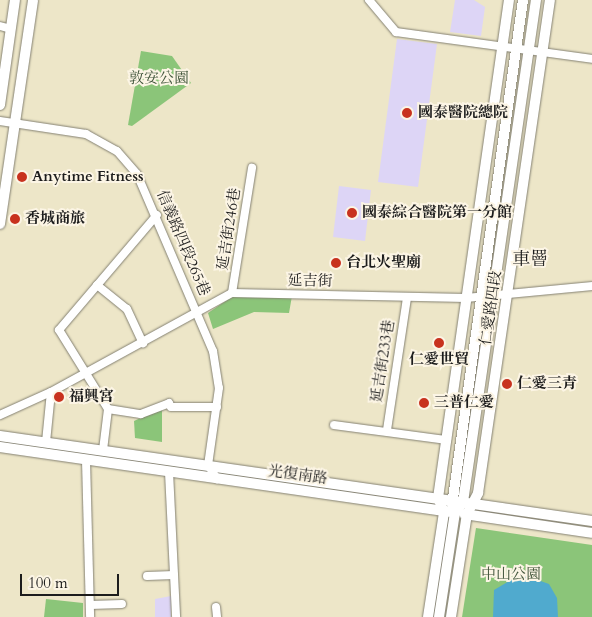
<!DOCTYPE html>
<meta charset="utf-8">
<style>
body{margin:0}
#map{position:relative;width:592px;height:617px;overflow:hidden;background:#ede6c8;font-family:Cardo,"Noto Serif TC",serif}
div>[style]{position:absolute}
.built>*{inset:0;background:#ddd5f6}
.green>*{inset:0;background:#8bc579}
.water>*{inset:0;background:#50aace}
.roads{filter:drop-shadow(0 0 1px #848172) drop-shadow(0 0 1px #848172)}
.minor>*{height:8px;margin:-4px;padding:0 4px;transform-origin:4px;border-radius:4px;background:#fff}
.major>*{height:10px;margin:-5px;padding:0 5px;transform-origin:5px;border-radius:5px;background:#fff}
.dots>*{width:14px;height:14px;translate:-50% -50%;box-sizing:border-box;border:2px solid #fcf5e5;border-radius:50%}
span{translate:-50% -50%;white-space:nowrap;text-align:center;line-height:1.15;-webkit-text-stroke:4px #fcf5e5;paint-order:stroke}
.park-label{font-size:15px;color:#43573d}
.poi-label{font-size:15px;color:#1c1c1c;font-weight:700}
.left{translate:0 -50%;text-align:left}
.street-label{font-size:15px;color:#1c1c1c}
.quarter-label{font-size:18px;color:#1c1c1c}
.scale{position:absolute;left:20px;top:574px;width:99px;height:22px;box-sizing:border-box;border:2px solid #1c1c1c;border-top:0;padding-left:6px;font-size:15px;line-height:18px;white-space:nowrap;color:#1c1c1c;-webkit-text-stroke:4px #fcf5e5;paint-order:stroke}
</style>
<div id="map">
<div class="built">
<i style="clip-path:polygon(455px 0,474px 0,485px 7px,481px 36px,450px 32px)"></i>
<i style="clip-path:polygon(397px 39px,437px 44px,418px 187px,378px 182px)"></i>
<i style="clip-path:polygon(339px 186px,371px 190px,365px 241px,333px 237px)"></i>
<i style="clip-path:polygon(171px 596px,171px 617px,155px 617px,155px 599px)"></i>
</div>
<div class="green">
<i style="clip-path:polygon(141px 51px,172px 56px,191px 83px,132px 126px,128px 125px)"></i>
<i style="clip-path:polygon(233px 296px,292px 296px,289px 313px,254px 312px,213px 329px,208px 313px)"></i>
<i style="clip-path:polygon(162px 408px,162px 442px,135px 438px,134px 421px)"></i>
<i style="clip-path:polygon(476px 528px,592px 545px,592px 617px,462px 617px)"></i>
<i style="clip-path:polygon(46px 599px,83px 603px,83px 617px,44px 617px)"></i>
</div>
<div class="water">
<i style="clip-path:polygon(521px 574px,549px 584px,557px 598px,558px 617px,493px 617px,494px 590px)"></i>
</div>
<div class="roads">
<div class="minor">
<i style="left:369px;top:0;width:42px;rotate:49.8deg"></i>
<i style="left:396px;top:32px;width:198px;rotate:7.8deg"></i>
<i style="left:0;top:26px;width:11px;rotate:15deg"></i>
<i style="left:0;top:121px;width:87px;rotate:8.6deg"></i>
<i style="left:86px;top:134px;width:35px;rotate:29deg"></i>
<i style="left:117px;top:151px;width:30px;rotate:49deg"></i>
<i style="left:137px;top:174px;width:193px;rotate:66.8deg"></i>
<i style="left:213px;top:351px;width:37px;rotate:81deg"></i>
<i style="left:219px;top:388px;width:78px;rotate:98.1deg"></i>
<i style="left:208px;top:465px;width:17px;rotate:57deg"></i>
<i style="left:97px;top:285px;width:38px;rotate:39deg"></i>
<i style="left:127px;top:309px;width:38px;rotate:65deg"></i>
<i style="left:232px;top:293px;width:127px;rotate:-80.9deg"></i>
<i style="left:108px;top:409px;width:33px;rotate:9deg"></i>
<i style="left:141px;top:414px;width:30px;rotate:-21deg"></i>
<i style="left:169px;top:403px;width:4px;rotate:63deg"></i>
<i style="left:171px;top:407px;width:46px"></i>
<i style="left:0;top:415px;width:56px;rotate:-24.3deg"></i>
<i style="left:51px;top:392px;width:206px;rotate:-28.7deg"></i>
<i style="left:232px;top:293px;width:234px;rotate:1.2deg"></i>
<i style="left:466px;top:298px;width:127px;rotate:-5.4deg"></i>
<i style="left:334px;top:425px;width:114px;rotate:7.6deg"></i>
<i style="left:387px;top:430px;width:134px;rotate:-81.4deg"></i>
<i style="left:46px;top:442px;width:50px;rotate:-84.3deg"></i>
<i style="left:103px;top:450px;width:41px;rotate:-83deg"></i>
<i style="left:108px;top:409px;width:93px;rotate:-121.8deg"></i>
<i style="left:59px;top:330px;width:151px;rotate:-49.6deg"></i>
<i style="left:86px;top:460px;width:157px;rotate:88.5deg"></i>
<i style="left:169px;top:472px;width:145px;rotate:87.2deg"></i>
<i style="left:147px;top:576px;width:27px;rotate:-2deg"></i>
<i style="left:90px;top:605px;width:32px;rotate:-2deg"></i>
<i style="left:216px;top:607px;width:10px;rotate:84deg"></i>
</div>
<div class="major">
<i style="left:0;top:105px;width:106px;rotate:-81.9deg"></i>
<i style="left:0;top:224px;width:226px;rotate:-81.6deg"></i>
<i style="left:0;top:436px;width:598px;rotate:8.17deg"></i>
<i style="left:0;top:447px;width:454px;rotate:8.2deg"></i>
<i style="left:452px;top:505px;width:510px;rotate:-82deg"></i>
<i style="left:464px;top:514px;width:129px;rotate:8.4deg"></i>
<i style="left:428px;top:617px;width:106px;rotate:-81.3deg"></i>
<i style="left:444px;top:512px;width:15px;rotate:-113deg"></i>
<i style="left:438px;top:498px;width:503px;rotate:-81.89deg"></i>
<i style="left:439px;top:617px;width:105px;rotate:-81.3deg"></i>
<i style="left:455px;top:513px;width:14px;rotate:-54deg"></i>
<i style="left:463px;top:502px;width:507px;rotate:-81.73deg"></i>
<i style="left:451px;top:617px;width:104px;rotate:-81.2deg"></i>
<i style="left:467px;top:514px;width:24px;rotate:-62deg"></i>
<i style="left:478px;top:493px;width:498px;rotate:-81.7deg"></i>
</div>
</div>
<div class="dots">
<i style="left:407px;top:113px;background:#c8321e"></i>
<i style="left:22px;top:177px;background:#c8321e"></i>
<i style="left:352px;top:213px;background:#c8321e"></i>
<i style="left:15px;top:219px;background:#c8321e"></i>
<i style="left:336px;top:263px;background:#c8321e"></i>
<i style="left:439px;top:343px;background:#c8321e"></i>
<i style="left:507px;top:384px;background:#c8321e"></i>
<i style="left:59px;top:397px;background:#c8321e"></i>
<i style="left:424px;top:403px;background:#c8321e"></i>
</div>
<div class="park-label">
<span style="left:159px;top:79px">敦安公園</span>
<span style="left:511px;top:575px">中山公園</span>
</div>
<div class="poi-label">
<span class="left" style="left:418px;top:113px">國泰醫院總院</span>
<span class="left" style="left:32px;top:177px">Anytime Fitness</span>
<span class="left" style="left:362px;top:213px">國泰綜合醫院第一分館</span>
<span class="left" style="left:25px;top:219px">香城商旅</span>
<span class="left" style="left:346px;top:263px">台北火聖廟</span>
<span style="left:439px;top:360px">仁愛世貿</span>
<span class="left" style="left:517px;top:384px">仁愛三青</span>
<span class="left" style="left:69px;top:397px">福興宮</span>
<span class="left" style="left:434px;top:403px">三普仁愛</span>
</div>
<div class="street-label">
<span style="left:229px;top:229px;rotate:-81deg">延吉街246巷</span>
<span style="left:183px;top:243px;rotate:67deg">信義路四段265巷</span>
<span style="left:310px;top:281px;rotate:1deg">延吉街</span>
<span style="left:491px;top:308px;rotate:-82deg">仁愛路四段</span>
<span style="left:383px;top:361px;rotate:-81deg">延吉街233巷</span>
<span style="left:298px;top:475px;rotate:8deg">光復南路</span>
</div>
<div class="quarter-label">
<span style="left:530px;top:260px">車罾</span>
</div>
<div class="scale">100 m</div>
</div>
